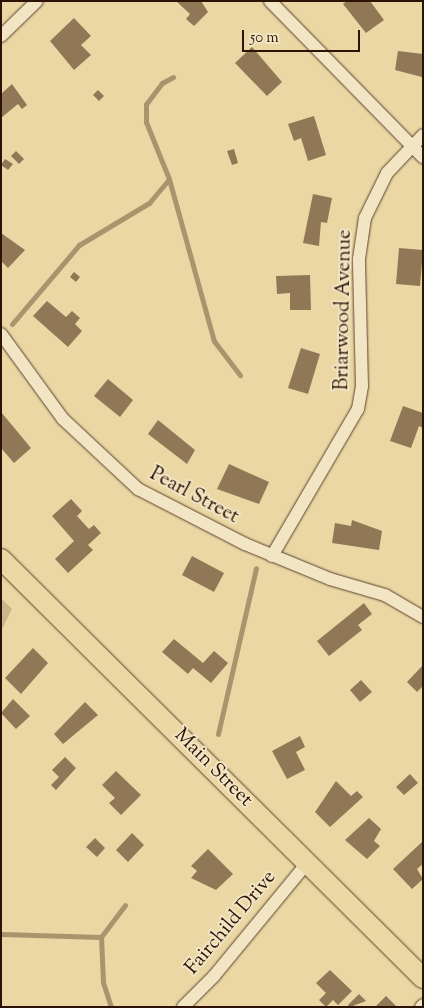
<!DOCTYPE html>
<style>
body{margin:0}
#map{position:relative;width:424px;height:1008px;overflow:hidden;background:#ead7a4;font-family:"Sorts Mill Goudy",serif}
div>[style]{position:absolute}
.green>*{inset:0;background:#cab689}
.stream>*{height:5px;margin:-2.5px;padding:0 2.5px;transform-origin:2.5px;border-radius:2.5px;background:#aa946e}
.building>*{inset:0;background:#907857}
.roads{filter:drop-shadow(0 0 1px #5d432c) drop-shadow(0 0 1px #5d432c)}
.street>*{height:12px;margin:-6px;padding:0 6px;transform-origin:6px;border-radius:6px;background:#f1e5c4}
.primary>*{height:20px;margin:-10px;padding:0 10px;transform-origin:10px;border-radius:10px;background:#ead7a4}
span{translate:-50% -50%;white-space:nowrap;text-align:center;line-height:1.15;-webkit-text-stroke:4px #f1e5c4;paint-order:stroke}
.street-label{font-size:20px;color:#2e1204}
.frame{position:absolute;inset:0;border:2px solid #2e1204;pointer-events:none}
.scale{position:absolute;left:242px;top:30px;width:118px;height:22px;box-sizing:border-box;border:2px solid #2e1204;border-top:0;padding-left:6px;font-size:15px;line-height:18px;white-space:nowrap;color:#2e1204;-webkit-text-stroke:4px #f1e5c4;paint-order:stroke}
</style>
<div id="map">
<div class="green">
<i style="clip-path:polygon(1px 598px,12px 609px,1px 631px)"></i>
</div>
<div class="stream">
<i style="left:173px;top:77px;width:13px;rotate:151deg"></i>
<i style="left:162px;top:83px;width:26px;rotate:127deg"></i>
<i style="left:146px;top:104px;width:18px;rotate:90deg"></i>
<i style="left:146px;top:122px;width:61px;rotate:68deg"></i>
<i style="left:169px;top:179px;width:168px;rotate:74.5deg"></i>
<i style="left:214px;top:341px;width:43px;rotate:52.6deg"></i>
<i style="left:12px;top:324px;width:104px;rotate:-49.7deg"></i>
<i style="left:79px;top:245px;width:82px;rotate:-31deg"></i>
<i style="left:149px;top:203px;width:31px;rotate:-50deg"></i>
<i style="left:218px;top:734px;width:170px;rotate:-77.1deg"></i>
<i style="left:1px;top:934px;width:100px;rotate:1.7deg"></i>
<i style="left:111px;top:1007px;width:26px;rotate:-108deg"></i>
<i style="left:103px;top:982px;width:45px;rotate:-92.5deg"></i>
<i style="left:101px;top:937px;width:40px;rotate:-53deg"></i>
</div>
<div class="building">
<i style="clip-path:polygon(176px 1px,201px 1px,208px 12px,194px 26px,186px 19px,190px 14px)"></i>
<i style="clip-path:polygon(347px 1px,370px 1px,384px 20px,366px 33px,343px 4px)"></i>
<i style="clip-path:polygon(74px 18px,91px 36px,81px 45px,91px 55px,74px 70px,50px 41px)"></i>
<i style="clip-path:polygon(252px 47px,282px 82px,267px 96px,235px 63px)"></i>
<i style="clip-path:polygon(398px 51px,423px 54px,422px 77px,395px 70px)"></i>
<i style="clip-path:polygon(12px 84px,27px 105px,22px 109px,18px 104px,1px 118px,1px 94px)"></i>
<i style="clip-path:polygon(98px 90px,104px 96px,99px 101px,93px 95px)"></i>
<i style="clip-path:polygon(314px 116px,326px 155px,308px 161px,301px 138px,294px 141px,288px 124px)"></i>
<i style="clip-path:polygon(234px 149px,238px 163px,232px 165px,227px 151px)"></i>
<i style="clip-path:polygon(16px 151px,24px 159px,19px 164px,11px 156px)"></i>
<i style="clip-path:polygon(5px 159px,13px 164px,8px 170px,1px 165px)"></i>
<i style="clip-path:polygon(313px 194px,332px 198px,327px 223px,321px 222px,319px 246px,303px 243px)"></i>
<i style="clip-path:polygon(1px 233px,25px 250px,8px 268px,1px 261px)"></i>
<i style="clip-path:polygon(399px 248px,423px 250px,420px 286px,396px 284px)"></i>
<i style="clip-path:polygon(74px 272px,80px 277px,76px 282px,70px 277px)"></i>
<i style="clip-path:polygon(310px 275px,311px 310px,290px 310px,290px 293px,277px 294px,276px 276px)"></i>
<i style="clip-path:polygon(47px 301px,66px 317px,72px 311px,80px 318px,75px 324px,82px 331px,68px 347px,33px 316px)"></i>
<i style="clip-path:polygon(301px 348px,320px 354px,308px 394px,288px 388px)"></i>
<i style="clip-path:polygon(108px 379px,133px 400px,120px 417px,94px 396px)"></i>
<i style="clip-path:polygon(403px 406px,423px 413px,423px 428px,419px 426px,411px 448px,390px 441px)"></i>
<i style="clip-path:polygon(1px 412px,31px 448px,14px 463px,1px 448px)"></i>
<i style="clip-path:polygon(158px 420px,195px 450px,187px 464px,148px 434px)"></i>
<i style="clip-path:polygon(229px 464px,269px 482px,259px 504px,217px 489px)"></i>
<i style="clip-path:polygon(71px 499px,82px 511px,77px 516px,89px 529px,94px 525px,101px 533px,88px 545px,93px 550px,68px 573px,55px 559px,74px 541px,52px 516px)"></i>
<i style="clip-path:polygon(352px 520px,382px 531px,379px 550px,332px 543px,335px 523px,351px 526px)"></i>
<i style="clip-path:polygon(192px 556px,224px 573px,214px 592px,182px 575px)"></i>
<i style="clip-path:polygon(364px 603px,372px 614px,358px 625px,362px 630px,329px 656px,317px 641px)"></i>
<i style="clip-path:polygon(174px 639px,203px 663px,214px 651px,228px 663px,211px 683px,193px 668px,188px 674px,162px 652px)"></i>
<i style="clip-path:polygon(33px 648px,48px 663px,21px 694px,5px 678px)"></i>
<i style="clip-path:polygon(423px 665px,423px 686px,417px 692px,407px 682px)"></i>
<i style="clip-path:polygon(361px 680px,372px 692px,360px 702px,350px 690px)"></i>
<i style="clip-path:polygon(13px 699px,30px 716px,16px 729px,1px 713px)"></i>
<i style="clip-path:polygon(85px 702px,98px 715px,63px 744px,54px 734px)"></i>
<i style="clip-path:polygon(300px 736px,305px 747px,296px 752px,305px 770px,287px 779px,272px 751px)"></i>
<i style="clip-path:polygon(65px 757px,76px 768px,56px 790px,51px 785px,59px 777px,52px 770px)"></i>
<i style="clip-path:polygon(116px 771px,141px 795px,121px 815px,109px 803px,115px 798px,102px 785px)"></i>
<i style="clip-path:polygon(410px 774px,418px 783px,404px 795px,396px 787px)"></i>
<i style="clip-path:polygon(336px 781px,351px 796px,357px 791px,363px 797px,330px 827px,315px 812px)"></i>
<i style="clip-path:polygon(369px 818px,381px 829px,374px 841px,380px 846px,367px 859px,345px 840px)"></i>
<i style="clip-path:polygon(132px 833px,144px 845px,128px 862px,116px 850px)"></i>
<i style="clip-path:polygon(95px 838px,105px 848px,97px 857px,86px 847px)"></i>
<i style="clip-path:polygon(422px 842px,423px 864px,417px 869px,423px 879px,412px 889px,393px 869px)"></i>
<i style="clip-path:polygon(208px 849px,233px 874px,216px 890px,191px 878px,197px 871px,191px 866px)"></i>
<i style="clip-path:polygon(330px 970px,352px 991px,338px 1005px,333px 1000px,326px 1007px,319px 1000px,326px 993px,316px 983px)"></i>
<i style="clip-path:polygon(359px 994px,366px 1001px,350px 1007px,348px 1005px)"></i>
<i style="clip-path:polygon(386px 996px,397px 1007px,375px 1007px)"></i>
</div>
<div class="roads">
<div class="street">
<i style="left:270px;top:1px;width:219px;rotate:45.6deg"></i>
<i style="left:1px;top:36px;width:50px;rotate:-44.2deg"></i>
<i style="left:1px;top:334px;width:105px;rotate:53.9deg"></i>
<i style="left:63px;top:419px;width:103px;rotate:43deg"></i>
<i style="left:138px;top:489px;width:120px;rotate:27.2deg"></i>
<i style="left:245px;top:544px;width:92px;rotate:22.4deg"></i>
<i style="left:330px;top:579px;width:57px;rotate:16.2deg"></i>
<i style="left:385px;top:595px;width:44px;rotate:30.1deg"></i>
<i style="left:272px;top:556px;width:170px;rotate:-59.7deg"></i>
<i style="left:358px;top:409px;width:23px;rotate:-80deg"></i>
<i style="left:362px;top:386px;width:127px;rotate:-91.4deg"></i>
<i style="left:359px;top:259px;width:41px;rotate:-81.7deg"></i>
<i style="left:365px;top:218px;width:50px;rotate:-63.9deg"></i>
<i style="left:387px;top:173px;width:52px;rotate:-46.5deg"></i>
<i style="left:183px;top:1007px;width:44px;rotate:-45deg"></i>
<i style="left:214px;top:976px;width:148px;rotate:-50.5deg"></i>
<i style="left:421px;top:1007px;width:3px;rotate:-45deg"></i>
</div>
<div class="primary">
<i style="left:1px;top:559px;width:595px;rotate:44.8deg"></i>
</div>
</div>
<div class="street-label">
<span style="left:344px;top:310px;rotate:-89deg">Briarwood Avenue</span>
<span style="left:194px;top:496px;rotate:28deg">Pearl Street</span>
<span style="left:213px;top:768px;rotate:45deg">Main Street</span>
<span style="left:231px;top:923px;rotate:-50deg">Fairchild Drive</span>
</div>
<div class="frame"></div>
<div class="scale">50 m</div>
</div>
